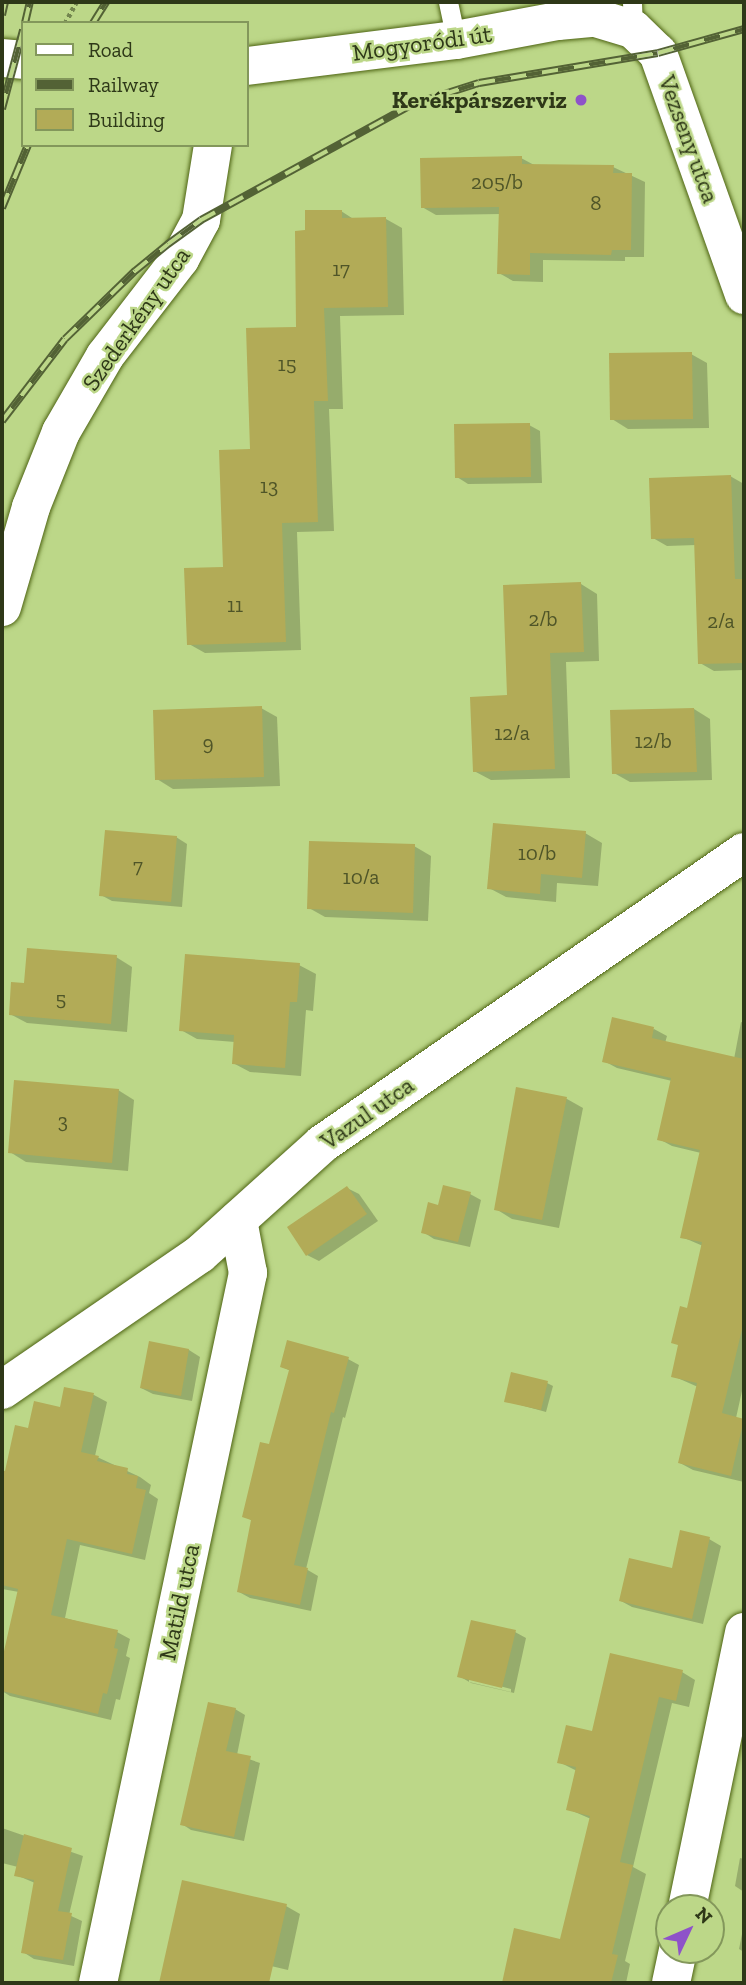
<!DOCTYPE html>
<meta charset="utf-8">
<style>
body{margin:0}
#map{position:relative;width:746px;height:1985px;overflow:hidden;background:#bcd788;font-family:"Zilla Slab",serif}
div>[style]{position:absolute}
.shadow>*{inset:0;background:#0003}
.building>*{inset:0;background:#b2ab57}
.path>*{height:4.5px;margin-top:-2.25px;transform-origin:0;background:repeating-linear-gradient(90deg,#73864f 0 3.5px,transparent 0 7px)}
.roads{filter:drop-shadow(0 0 2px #4e6413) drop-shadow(0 0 2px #4e6413)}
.lane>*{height:19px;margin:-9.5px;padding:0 9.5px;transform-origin:9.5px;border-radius:9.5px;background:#fff}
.street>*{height:38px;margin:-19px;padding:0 19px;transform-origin:19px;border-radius:19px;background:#fff}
.secondary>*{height:38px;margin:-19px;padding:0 19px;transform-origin:19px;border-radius:19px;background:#fff}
.rail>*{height:8px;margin-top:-4px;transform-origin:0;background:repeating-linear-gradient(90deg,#bcd788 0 16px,#536235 0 32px);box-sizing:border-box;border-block:2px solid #536235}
.dots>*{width:19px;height:19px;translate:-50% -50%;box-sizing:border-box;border:4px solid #bcd788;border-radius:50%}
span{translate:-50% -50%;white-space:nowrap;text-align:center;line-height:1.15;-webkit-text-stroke:5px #bcd788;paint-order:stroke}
.number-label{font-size:21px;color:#4f5528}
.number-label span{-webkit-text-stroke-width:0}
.street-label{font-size:24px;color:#2e3818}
.poi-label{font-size:24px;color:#2e3818;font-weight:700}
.right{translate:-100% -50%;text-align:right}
.frame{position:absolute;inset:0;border:4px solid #2e3818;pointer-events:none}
.legend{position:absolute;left:21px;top:21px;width:228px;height:126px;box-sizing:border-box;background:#bcd788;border:2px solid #83975b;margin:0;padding:9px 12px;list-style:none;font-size:21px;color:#2e3818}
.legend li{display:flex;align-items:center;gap:14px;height:35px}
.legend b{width:35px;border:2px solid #83975b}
.north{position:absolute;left:655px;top:1894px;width:70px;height:70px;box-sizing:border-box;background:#bcd788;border:2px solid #83975b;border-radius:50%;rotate:46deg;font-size:19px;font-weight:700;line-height:28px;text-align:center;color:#2e3818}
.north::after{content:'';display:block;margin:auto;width:24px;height:32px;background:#8e52c9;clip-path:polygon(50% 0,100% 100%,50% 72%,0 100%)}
</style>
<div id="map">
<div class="shadow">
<i style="clip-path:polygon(521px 158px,536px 166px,613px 167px,645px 182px,644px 257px,625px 257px,625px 261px,543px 260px,543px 282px,513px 281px,499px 273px,501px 214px,436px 215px,422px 207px)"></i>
<i style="clip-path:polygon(341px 211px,355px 220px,386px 219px,402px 228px,404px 315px,340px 316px,343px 409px,329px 409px,334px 531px,297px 532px,301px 650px,205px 653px,189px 644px,225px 568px,252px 451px)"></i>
<i style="clip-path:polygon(691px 354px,707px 363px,709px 428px,628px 429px,612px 419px)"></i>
<i style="clip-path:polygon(529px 425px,540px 431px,542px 483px,468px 484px,457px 477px)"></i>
<i style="clip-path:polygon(730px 476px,744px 484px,744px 670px,714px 671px,700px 663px,696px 545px,667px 546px,653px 538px)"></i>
<i style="clip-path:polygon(581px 584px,597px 594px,599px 661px,566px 662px,570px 778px,491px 780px,474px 771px,509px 697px)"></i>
<i style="clip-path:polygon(261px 708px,277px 717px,280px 786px,173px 789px,157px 779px)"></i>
<i style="clip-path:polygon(694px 709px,710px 719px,712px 780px,630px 782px,614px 773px)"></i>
<i style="clip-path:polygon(585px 833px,602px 843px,598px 886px,557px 883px,556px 902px,506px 897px,489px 888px)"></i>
<i style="clip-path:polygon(176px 837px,187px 844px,182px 907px,112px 901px,101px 895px)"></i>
<i style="clip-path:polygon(414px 846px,431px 856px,428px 921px,325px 917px,309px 908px)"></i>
<i style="clip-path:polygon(116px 957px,132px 967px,127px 1032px,27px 1023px,10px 1014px,26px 985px)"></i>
<i style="clip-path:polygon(299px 965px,316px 974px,313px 1011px,306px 1010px,301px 1076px,250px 1072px,233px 1063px,235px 1042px,197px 1039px,181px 1030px)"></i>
<i style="clip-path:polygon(741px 1022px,744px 1023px,744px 1382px,736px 1418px,744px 1421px,744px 1482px,693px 1470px,680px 1463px,698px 1387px,673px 1376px,703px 1246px,682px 1237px,701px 1153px,672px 1146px,659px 1139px,672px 1081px,617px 1068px,604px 1061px,654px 1029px,667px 1036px,665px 1043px,734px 1059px)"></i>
<i style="clip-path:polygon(517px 1089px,567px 1099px,583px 1108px,559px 1228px,512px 1219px,496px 1209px)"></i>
<i style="clip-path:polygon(118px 1090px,134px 1100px,128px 1171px,26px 1162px,10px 1152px)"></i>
<i style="clip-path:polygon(347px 1188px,359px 1194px,378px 1221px,319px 1261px,307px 1255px)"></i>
<i style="clip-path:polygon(470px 1194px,481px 1200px,470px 1247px,434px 1239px,423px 1232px,440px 1207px)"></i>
<i style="clip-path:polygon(150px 1343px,189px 1350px,200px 1357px,192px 1401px,153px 1394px,141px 1388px)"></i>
<i style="clip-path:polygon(348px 1359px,359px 1365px,345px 1418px,343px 1417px,306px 1569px,318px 1576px,311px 1611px,250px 1598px,239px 1592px,253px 1521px,244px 1516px,270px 1446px,291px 1371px,282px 1367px)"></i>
<i style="clip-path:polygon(547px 1383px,553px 1386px,546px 1412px,506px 1401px)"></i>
<i style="clip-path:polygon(65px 1389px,94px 1395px,107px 1402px,95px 1456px,140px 1477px,151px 1485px,149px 1493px,158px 1499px,145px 1560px,80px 1545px,65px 1618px,117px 1632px,130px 1639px,126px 1656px,130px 1658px,120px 1700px,116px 1699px,111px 1720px,10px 1696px,2px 1691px,2px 1668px,19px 1592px,2px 1589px,2px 1487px,16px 1427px,30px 1430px,61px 1409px)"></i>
<i style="clip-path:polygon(709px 1539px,721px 1546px,703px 1624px,632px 1607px,621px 1601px,673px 1570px)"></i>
<i style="clip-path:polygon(evenodd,515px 1632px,526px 1638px,514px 1693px,471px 1683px,459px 1676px,515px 1632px,469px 1678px,511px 1689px,511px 1692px,469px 1682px,469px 1678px)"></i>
<i style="clip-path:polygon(682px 1672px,695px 1680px,689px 1707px,672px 1703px,633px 1867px,646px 1874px,625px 1961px,630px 1964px,626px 1983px,504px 1983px,516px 1930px,562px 1941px,591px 1819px,568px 1809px,577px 1771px,559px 1762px,593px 1733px)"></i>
<i style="clip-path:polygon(235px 1709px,245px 1715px,237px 1755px,260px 1763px,244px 1841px,191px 1830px,182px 1824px,198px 1747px)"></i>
<i style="clip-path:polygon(2px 1828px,83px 1856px,69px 1915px,82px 1921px,74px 1966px,34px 1959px,23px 1952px,35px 1883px,16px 1875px,18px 1867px,2px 1863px)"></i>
<i style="clip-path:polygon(740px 1858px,744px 1859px,744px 1892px,735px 1886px)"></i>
<i style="clip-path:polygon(183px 1882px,286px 1906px,300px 1914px,288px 1970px,237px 1958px,231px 1983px,161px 1983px)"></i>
<i style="clip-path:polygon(744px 1924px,744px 1952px,739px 1949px)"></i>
</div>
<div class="building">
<i style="clip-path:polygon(522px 156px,522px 164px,614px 165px,613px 173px,632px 173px,631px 250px,612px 250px,611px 255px,530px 253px,530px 275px,497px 274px,499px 207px,421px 208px,420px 158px)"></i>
<i style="clip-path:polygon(305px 210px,342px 210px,342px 218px,386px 217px,388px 307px,324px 308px,328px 401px,314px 401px,318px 522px,282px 523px,286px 642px,187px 645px,184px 568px,223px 567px,219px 450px,250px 449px,246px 328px,296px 327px,295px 231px,305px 230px)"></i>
<i style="clip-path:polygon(692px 352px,693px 419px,610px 420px,609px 353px)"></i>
<i style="clip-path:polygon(530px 423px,531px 477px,455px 478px,454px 424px)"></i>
<i style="clip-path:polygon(731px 475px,735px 579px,744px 579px,744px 663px,698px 664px,694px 538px,651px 539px,649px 478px)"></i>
<i style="clip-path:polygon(581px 582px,584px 652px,550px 653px,555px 769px,473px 772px,470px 697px,507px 695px,503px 585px)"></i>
<i style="clip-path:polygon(262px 706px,264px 777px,155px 780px,153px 710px)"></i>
<i style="clip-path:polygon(694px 708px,697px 772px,612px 774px,610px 710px)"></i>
<i style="clip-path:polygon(493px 823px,586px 831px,582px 878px,541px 874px,540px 894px,487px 889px)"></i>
<i style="clip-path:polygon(105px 830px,177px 836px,171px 902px,99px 896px)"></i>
<i style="clip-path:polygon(309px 841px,415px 844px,413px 913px,307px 909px)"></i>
<i style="clip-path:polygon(27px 948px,117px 955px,111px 1024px,9px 1015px,11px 982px,24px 983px)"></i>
<i style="clip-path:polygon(185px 954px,300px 963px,297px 1002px,290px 1002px,285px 1068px,232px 1064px,234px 1035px,179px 1031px)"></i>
<i style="clip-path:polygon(612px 1017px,654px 1027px,652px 1038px,744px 1059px,744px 1321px,722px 1413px,744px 1419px,731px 1476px,678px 1463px,697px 1383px,671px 1377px,678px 1345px,671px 1343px,680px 1306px,687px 1308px,702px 1242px,680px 1238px,700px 1150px,657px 1140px,671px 1078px,602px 1062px)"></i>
<i style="clip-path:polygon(14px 1080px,119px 1089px,112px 1163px,8px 1153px)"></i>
<i style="clip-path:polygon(516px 1087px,567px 1097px,542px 1220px,494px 1210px)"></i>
<i style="clip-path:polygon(443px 1185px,471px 1192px,458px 1242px,421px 1233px,428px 1202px,438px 1205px)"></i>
<i style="clip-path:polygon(347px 1186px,367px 1214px,306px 1256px,287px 1227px)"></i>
<i style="clip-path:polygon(287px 1340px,349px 1357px,334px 1413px,331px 1412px,294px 1565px,308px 1568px,300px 1605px,237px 1592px,251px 1520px,242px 1517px,260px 1442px,269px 1444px,289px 1370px,280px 1367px)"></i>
<i style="clip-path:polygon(149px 1341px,189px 1349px,181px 1396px,140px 1388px)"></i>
<i style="clip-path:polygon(511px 1372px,548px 1381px,541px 1410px,504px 1402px)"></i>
<i style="clip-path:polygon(64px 1387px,94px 1393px,81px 1452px,99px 1456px,97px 1461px,128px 1468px,127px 1474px,138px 1476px,136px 1488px,146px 1490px,132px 1554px,67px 1539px,51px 1615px,118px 1630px,114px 1648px,118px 1649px,107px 1694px,103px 1693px,98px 1714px,2px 1691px,2px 1660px,18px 1589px,2px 1585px,2px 1470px,5px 1471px,15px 1425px,28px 1428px,34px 1401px,60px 1407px)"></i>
<i style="clip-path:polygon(680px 1530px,710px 1537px,692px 1619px,619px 1601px,629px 1558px,672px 1568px)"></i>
<i style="clip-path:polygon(471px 1620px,516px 1630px,502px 1688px,457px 1677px)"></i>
<i style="clip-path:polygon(610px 1653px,683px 1670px,676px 1701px,659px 1697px,620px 1862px,633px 1865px,612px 1954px,618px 1955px,611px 1983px,502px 1983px,514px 1928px,560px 1939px,590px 1816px,566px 1810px,576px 1767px,557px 1763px,566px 1725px,592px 1731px)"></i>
<i style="clip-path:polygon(208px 1702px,236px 1708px,226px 1751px,251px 1756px,234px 1837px,180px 1825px)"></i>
<i style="clip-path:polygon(24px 1834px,72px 1848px,58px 1911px,72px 1913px,63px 1960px,21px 1953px,34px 1880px,14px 1876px)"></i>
<i style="clip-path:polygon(182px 1880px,287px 1904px,269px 1983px,159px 1983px)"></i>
</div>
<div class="path">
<i style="left:65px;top:23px;width:24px;rotate:-62deg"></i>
</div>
<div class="roads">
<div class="lane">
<i style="left:448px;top:2px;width:39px;rotate:78deg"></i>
<i style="left:632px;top:2px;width:27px;rotate:88deg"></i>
</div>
<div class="street">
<i style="left:2px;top:607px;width:104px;rotate:-73.8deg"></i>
<i style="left:31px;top:507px;width:81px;rotate:-68.2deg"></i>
<i style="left:61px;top:432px;width:88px;rotate:-59.9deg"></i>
<i style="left:105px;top:356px;width:123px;rotate:-52.3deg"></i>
<i style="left:180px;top:259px;width:44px;rotate:-61.7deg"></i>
<i style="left:201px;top:220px;width:76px;rotate:-80.9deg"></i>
<i style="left:2px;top:1390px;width:240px;rotate:-34.5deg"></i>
<i style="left:200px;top:1254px;width:164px;rotate:-42deg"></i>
<i style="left:322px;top:1144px;width:513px;rotate:-34.68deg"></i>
<i style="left:687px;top:1908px;width:282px;rotate:-78.3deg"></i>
<i style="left:98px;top:1983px;width:726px;rotate:-78.07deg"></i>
<i style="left:248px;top:1273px;width:54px;rotate:-100.7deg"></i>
<i style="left:671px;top:1983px;width:34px;rotate:-78deg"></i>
</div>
<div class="secondary">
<i style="left:2px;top:58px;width:21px;rotate:5deg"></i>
<i style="left:247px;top:66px;width:211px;rotate:-7.1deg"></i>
<i style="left:456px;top:40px;width:104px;rotate:-10.6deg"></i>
<i style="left:558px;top:21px;width:38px;rotate:-5deg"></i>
<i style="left:596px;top:18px;width:39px;rotate:17deg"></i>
<i style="left:633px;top:29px;width:35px;rotate:44deg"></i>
<i style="left:658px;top:53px;width:257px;rotate:70.4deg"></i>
</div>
</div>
<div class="rail">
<i style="left:2px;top:15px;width:13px;rotate:-77deg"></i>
<i style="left:25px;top:23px;width:22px;rotate:-77deg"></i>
<i style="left:93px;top:23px;width:25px;rotate:-58deg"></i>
<i style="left:2px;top:109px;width:82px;rotate:-75.1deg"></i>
<i style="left:2px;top:208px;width:68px;rotate:-67.6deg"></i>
<i style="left:2px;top:421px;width:103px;rotate:-52.5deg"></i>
<i style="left:65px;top:339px;width:98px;rotate:-44.2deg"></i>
<i style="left:135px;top:271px;width:43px;rotate:-39.3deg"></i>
<i style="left:168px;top:244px;width:41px;rotate:-36deg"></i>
<i style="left:201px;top:220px;width:242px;rotate:-28.7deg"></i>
<i style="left:413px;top:104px;width:69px;rotate:-17.7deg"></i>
<i style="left:479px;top:83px;width:181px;rotate:-9.5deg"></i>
<i style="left:658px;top:53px;width:89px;rotate:-15.6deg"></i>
</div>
<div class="dots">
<i style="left:581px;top:100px;background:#8e52c9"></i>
</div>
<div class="number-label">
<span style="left:497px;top:182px">205/b</span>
<span style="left:596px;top:203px">8</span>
<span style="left:341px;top:269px">17</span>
<span style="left:287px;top:364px">15</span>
<span style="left:269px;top:486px">13</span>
<span style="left:235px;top:605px">11</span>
<span style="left:543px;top:619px">2/b</span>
<span style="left:721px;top:621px">2/a</span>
<span style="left:512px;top:733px">12/a</span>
<span style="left:653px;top:741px">12/b</span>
<span style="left:208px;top:743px">9</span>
<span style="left:537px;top:853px">10/b</span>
<span style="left:138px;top:866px">7</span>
<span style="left:361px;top:877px">10/a</span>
<span style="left:61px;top:999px">5</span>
<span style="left:63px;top:1121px">3</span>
</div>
<div class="street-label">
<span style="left:422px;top:43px;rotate:-8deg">Mogyoródi út</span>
<span style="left:689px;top:139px;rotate:70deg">Vezseny utca</span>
<span style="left:136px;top:319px;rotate:-55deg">Szederkény utca</span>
<span style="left:367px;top:1113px;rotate:-35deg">Vazul utca</span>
<span style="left:179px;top:1602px;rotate:-78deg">Matild utca</span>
</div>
<div class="poi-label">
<span class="right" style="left:567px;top:100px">Kerékpárszerviz</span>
</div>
<div class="frame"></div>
<ul class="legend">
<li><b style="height:9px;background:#fff"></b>Road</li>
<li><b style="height:9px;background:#536235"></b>Railway</li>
<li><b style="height:19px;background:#b2ab57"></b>Building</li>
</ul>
<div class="north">N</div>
</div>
